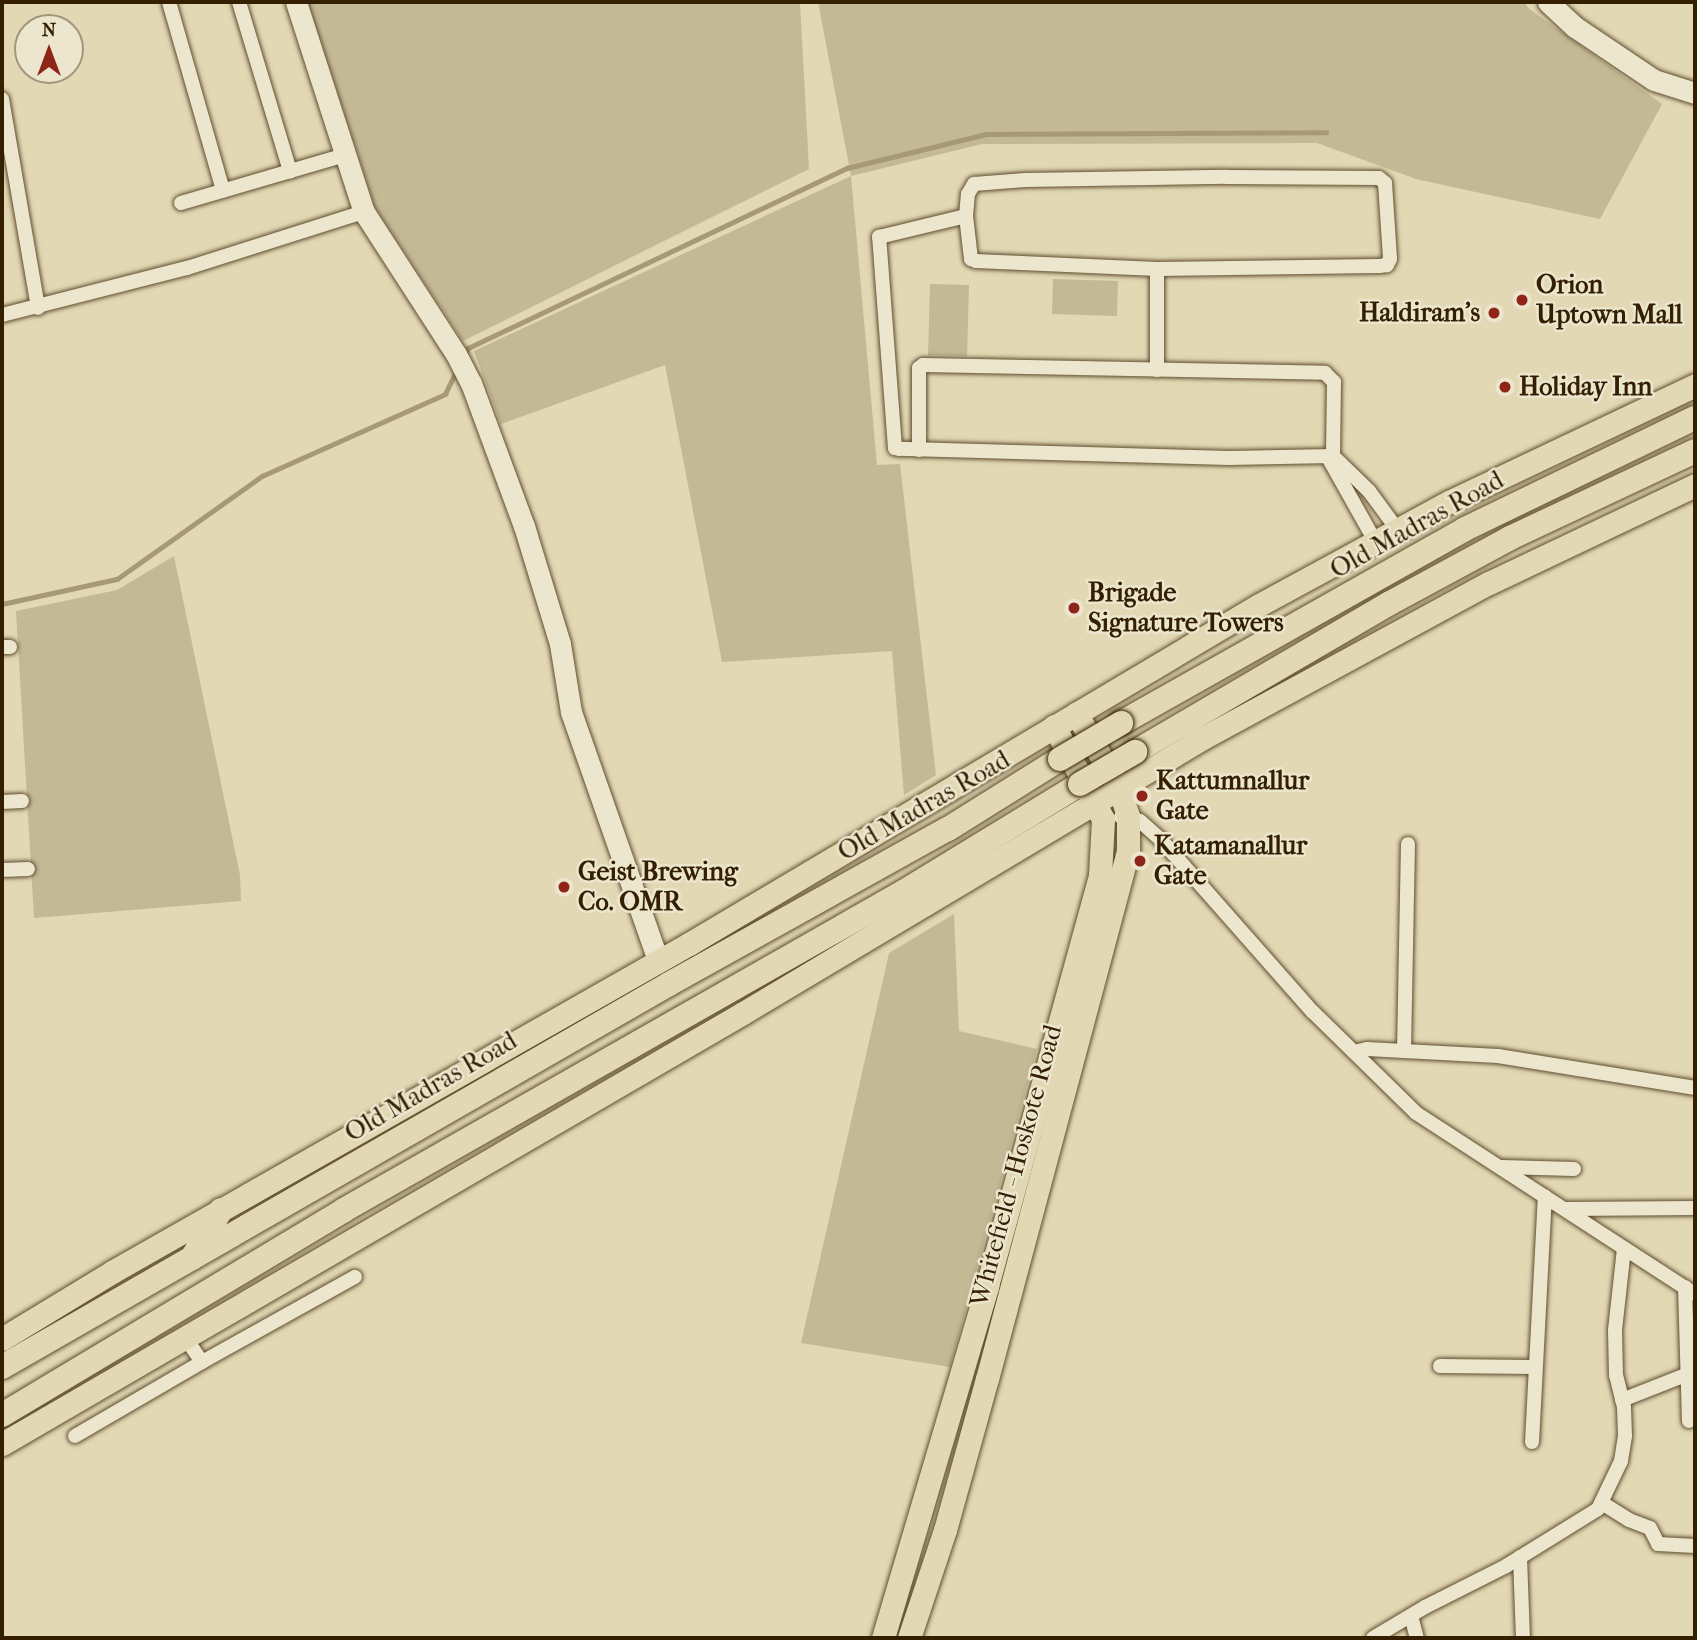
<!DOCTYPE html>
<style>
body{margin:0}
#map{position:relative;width:1697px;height:1640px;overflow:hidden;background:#e2d8b4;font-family:"IM FELL French Canon",serif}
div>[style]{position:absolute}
.green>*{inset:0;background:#c4b995}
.stream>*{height:4.5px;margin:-2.25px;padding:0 2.25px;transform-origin:2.25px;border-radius:2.25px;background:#a79977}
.roads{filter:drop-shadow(0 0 2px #604d2d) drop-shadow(0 0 2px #604d2d)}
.minor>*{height:14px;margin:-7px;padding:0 7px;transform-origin:7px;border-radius:7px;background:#ece6ce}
.secondary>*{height:21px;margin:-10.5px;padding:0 10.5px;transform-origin:10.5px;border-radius:10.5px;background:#ece6ce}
.primary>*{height:23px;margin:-11.5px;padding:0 11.5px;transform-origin:11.5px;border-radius:11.5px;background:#e2d8b4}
.trunk>*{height:24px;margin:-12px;padding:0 12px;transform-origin:12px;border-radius:12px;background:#e2d8b4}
.bridges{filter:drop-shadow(0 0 2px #341f00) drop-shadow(0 0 2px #341f00)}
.trunk-bridge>*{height:24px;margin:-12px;padding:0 12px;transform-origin:12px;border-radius:12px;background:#e2d8b4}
.dots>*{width:19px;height:19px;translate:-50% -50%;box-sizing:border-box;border:4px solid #ece6ce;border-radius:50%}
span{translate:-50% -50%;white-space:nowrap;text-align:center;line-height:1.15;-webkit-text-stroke:5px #ece6ce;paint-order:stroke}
.poi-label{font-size:26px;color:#341f00;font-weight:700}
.left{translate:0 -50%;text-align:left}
.right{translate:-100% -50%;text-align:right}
.street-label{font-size:26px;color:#341f00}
.frame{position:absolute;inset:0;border:4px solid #341f00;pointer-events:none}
.north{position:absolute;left:14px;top:14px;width:70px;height:70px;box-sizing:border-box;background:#ece6ce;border:2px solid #a2967c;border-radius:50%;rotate:0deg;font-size:19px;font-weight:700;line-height:28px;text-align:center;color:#341f00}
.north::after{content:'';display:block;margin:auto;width:24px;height:32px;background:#8f2418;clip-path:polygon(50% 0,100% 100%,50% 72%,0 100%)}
</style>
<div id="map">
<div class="green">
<i style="clip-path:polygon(308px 2px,800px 2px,809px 169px,463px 341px,375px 207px)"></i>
<i style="clip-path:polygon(818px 2px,1525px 2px,1528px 8px,1662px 104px,1600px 219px,1416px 179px,1317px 143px,982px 144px,851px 176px,877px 465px,900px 464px,936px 775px,904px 795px,892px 651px,722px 662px,665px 365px,501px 424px,474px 351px,851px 176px)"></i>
<i style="clip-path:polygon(1053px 279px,1118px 281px,1117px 316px,1052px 314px)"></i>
<i style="clip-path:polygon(930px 284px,969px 285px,967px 356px,928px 355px)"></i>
<i style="clip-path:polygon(174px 556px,240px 875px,241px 901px,34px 918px,16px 611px,117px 590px)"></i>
<i style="clip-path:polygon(954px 914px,959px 1031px,1037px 1049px,950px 1367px,801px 1343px,889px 953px)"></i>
</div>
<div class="stream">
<i style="left:464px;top:355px;width:8px;rotate:-60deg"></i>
<i style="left:468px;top:348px;width:420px;rotate:-25.4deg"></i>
<i style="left:847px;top:168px;width:144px;rotate:-13.7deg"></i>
<i style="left:987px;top:134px;width:339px;rotate:-0.3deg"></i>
<i style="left:2px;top:604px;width:118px;rotate:-12.3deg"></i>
<i style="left:117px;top:579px;width:178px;rotate:-35.4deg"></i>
<i style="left:262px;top:476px;width:201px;rotate:-24.1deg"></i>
<i style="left:445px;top:394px;width:28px;rotate:-64deg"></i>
</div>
<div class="roads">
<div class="minor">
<i style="left:169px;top:2px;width:196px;rotate:74deg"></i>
<i style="left:239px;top:2px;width:177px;rotate:73.2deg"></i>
<i style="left:2px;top:99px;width:212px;rotate:80.2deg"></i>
<i style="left:181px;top:203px;width:171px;rotate:-16.3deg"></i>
<i style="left:1157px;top:269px;width:101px;rotate:90deg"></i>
<i style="left:2px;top:315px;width:191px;rotate:-14.3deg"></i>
<i style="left:187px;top:268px;width:186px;rotate:-17.6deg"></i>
<i style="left:919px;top:450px;width:82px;rotate:-90deg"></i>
<i style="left:919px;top:368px;width:5px;rotate:-37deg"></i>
<i style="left:923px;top:365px;width:402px;rotate:1.1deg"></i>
<i style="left:1325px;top:373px;width:13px;rotate:45deg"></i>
<i style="left:1334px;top:382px;width:74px;rotate:90.8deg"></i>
<i style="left:1333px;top:456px;width:104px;rotate:178.9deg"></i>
<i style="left:1229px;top:458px;width:330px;rotate:-178.4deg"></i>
<i style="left:899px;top:449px;width:4px;rotate:-166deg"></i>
<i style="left:895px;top:448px;width:212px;rotate:-94.3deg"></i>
<i style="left:879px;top:237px;width:89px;rotate:-13.6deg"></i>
<i style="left:966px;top:216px;width:22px;rotate:-85deg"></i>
<i style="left:968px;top:194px;width:12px;rotate:-59deg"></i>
<i style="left:974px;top:184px;width:51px;rotate:-4.5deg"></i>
<i style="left:1025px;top:180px;width:202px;rotate:-0.9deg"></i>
<i style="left:1227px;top:177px;width:152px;rotate:0.4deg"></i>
<i style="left:1379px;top:178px;width:8px;rotate:40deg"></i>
<i style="left:1385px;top:183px;width:76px;rotate:86.2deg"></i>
<i style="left:1390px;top:259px;width:7px;rotate:117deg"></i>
<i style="left:1387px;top:265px;width:8px;rotate:173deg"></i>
<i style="left:1379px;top:266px;width:222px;rotate:179.2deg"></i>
<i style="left:1157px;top:269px;width:181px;rotate:-177.5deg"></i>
<i style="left:976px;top:261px;width:5px;rotate:-158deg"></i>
<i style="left:971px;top:259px;width:43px;rotate:-96.6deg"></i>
<i style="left:1333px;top:456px;width:50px;rotate:44.2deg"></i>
<i style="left:1369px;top:491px;width:47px;rotate:53.6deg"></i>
<i style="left:1329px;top:459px;width:94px;rotate:60.7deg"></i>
<i style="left:2px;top:647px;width:8px"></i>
<i style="left:2px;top:802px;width:20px;rotate:-3deg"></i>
<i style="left:1121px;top:817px;width:19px;rotate:12deg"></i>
<i style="left:1140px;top:821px;width:30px;rotate:42deg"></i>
<i style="left:1162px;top:841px;width:228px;rotate:48.6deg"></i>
<i style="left:1313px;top:1012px;width:144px;rotate:44.4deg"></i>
<i style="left:1416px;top:1113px;width:333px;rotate:33deg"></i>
<i style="left:2px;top:870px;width:26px;rotate:-2deg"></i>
<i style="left:1404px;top:1051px;width:207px;rotate:-88.9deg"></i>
<i style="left:1354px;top:1052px;width:13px;rotate:-13deg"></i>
<i style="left:1367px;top:1049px;width:131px;rotate:3.1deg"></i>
<i style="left:1498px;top:1056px;width:200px;rotate:9.2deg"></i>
<i style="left:1502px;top:1167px;width:72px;rotate:1.6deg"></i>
<i style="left:1567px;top:1209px;width:128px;rotate:-0.4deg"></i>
<i style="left:1685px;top:1287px;width:134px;rotate:88.3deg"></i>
<i style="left:185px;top:1337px;width:30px;rotate:56deg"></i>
<i style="left:202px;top:1362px;width:175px;rotate:-29.1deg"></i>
<i style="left:1440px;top:1366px;width:94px;rotate:0.6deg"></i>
<i style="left:1622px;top:1400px;width:71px;rotate:-21.5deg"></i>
<i style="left:75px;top:1436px;width:147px;rotate:-30.2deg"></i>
<i style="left:1532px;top:1442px;width:246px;rotate:-87deg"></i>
<i style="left:1602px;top:1503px;width:32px;rotate:32deg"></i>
<i style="left:1629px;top:1520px;width:22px;rotate:21deg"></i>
<i style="left:1650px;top:1528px;width:18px;rotate:63deg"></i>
<i style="left:1658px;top:1544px;width:37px;rotate:3deg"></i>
<i style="left:1520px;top:1557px;width:80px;rotate:87.9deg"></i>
<i style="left:1411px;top:1616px;width:23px;rotate:75deg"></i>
<i style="left:1373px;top:1638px;width:61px;rotate:-30.8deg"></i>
<i style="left:1425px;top:1607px;width:91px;rotate:-26.8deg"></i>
<i style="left:1506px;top:1566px;width:108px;rotate:-31.8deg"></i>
<i style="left:1598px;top:1509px;width:53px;rotate:-64.4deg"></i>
<i style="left:1621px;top:1461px;width:25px;rotate:-81deg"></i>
<i style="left:1625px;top:1436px;width:29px;rotate:-92deg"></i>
<i style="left:1624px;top:1407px;width:33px;rotate:-104deg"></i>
<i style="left:1616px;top:1375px;width:45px;rotate:-91.3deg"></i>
<i style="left:1615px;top:1330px;width:81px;rotate:-83.7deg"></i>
</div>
<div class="secondary">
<i style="left:296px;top:2px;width:221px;rotate:72.1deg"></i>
<i style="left:364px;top:212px;width:169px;rotate:57.1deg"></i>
<i style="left:456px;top:354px;width:33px;rotate:63deg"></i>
<i style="left:471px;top:383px;width:153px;rotate:69.7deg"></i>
<i style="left:524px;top:526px;width:123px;rotate:73deg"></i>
<i style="left:560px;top:644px;width:69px;rotate:80.8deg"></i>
<i style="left:571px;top:712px;width:263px;rotate:70.7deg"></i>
<i style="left:1548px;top:2px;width:37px;rotate:43deg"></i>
<i style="left:1575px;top:27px;width:95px;rotate:33.9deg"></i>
<i style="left:1654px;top:80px;width:43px;rotate:17.6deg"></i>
</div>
<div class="primary">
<i style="left:2px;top:1339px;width:129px;rotate:-31.3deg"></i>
<i style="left:112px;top:1272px;width:664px;rotate:-29.62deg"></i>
<i style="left:689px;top:944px;width:663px;rotate:-30.74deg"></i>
<i style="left:1259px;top:605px;width:216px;rotate:-28.5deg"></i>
<i style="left:1449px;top:502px;width:272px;rotate:-25.4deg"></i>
<i style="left:2px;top:1444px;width:857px;rotate:-30.18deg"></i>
<i style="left:743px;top:1013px;width:536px;rotate:-30.87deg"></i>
<i style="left:1203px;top:738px;width:325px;rotate:-28.5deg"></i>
<i style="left:1489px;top:583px;width:228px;rotate:-25.4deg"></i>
<i style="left:883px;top:1638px;width:367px;rotate:-73.5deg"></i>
<i style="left:987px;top:1286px;width:426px;rotate:-74.6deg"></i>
<i style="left:1100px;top:875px;width:56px;rotate:-86.9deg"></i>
<i style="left:1103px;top:819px;width:105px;rotate:-117.8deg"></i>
<i style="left:909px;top:1638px;width:114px;rotate:-71.6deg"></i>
<i style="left:945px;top:1530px;width:157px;rotate:-74.5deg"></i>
<i style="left:987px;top:1379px;width:547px;rotate:-75.05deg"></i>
<i style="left:1128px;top:851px;width:35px;rotate:-90deg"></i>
<i style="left:1128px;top:816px;width:29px;rotate:-108deg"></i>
<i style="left:1119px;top:788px;width:86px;rotate:-119.8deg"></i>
</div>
<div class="trunk">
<i style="left:1121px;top:723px;width:395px;rotate:-29.4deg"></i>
<i style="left:1465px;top:529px;width:255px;rotate:-25.8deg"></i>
<i style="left:1135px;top:752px;width:295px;rotate:-30.3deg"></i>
<i style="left:1390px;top:603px;width:136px;rotate:-28.4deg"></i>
<i style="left:1510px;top:538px;width:204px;rotate:-25.2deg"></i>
<i style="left:192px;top:1258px;width:56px;rotate:-58.9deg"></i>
<i style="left:2px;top:1367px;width:769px;rotate:-29.86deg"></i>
<i style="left:669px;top:984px;width:319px;rotate:-29.1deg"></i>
<i style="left:948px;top:829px;width:132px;rotate:-32deg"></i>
<i style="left:2px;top:1415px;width:399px;rotate:-30.9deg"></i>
<i style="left:344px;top:1210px;width:645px;rotate:-29.62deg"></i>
<i style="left:905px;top:891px;width:205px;rotate:-31.4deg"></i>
</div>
</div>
<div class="bridges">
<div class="trunk-bridge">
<i style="left:1060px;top:759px;width:71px;rotate:-30.5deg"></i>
<i style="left:1080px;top:784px;width:64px;rotate:-30.2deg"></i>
</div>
</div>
<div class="dots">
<i style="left:1522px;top:300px;background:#8f2418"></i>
<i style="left:1494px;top:313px;background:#8f2418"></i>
<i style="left:1505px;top:387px;background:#8f2418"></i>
<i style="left:1074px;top:608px;background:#8f2418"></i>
<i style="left:1142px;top:796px;background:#8f2418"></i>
<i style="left:1140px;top:861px;background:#8f2418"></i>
<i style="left:564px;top:887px;background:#8f2418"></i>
</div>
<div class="poi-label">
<span class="left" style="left:1536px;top:300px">Orion<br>Uptown Mall</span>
<span class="right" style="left:1480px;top:313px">Haldiram's</span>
<span class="left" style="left:1519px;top:387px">Holiday Inn</span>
<span class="left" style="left:1088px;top:608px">Brigade<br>Signature Towers</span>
<span class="left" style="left:1156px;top:796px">Kattumnallur<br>Gate</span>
<span class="left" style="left:1154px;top:861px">Katamanallur<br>Gate</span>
<span class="left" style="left:578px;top:887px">Geist Brewing<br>Co. OMR</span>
</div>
<div class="street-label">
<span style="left:1417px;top:525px;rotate:-29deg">Old Madras Road</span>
<span style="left:924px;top:806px;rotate:-30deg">Old Madras Road</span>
<span style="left:431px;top:1087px;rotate:-30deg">Old Madras Road</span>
<span style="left:1016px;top:1166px;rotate:-75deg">Whitefield - Hoskote Road</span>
</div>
<div class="frame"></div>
<div class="north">N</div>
</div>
